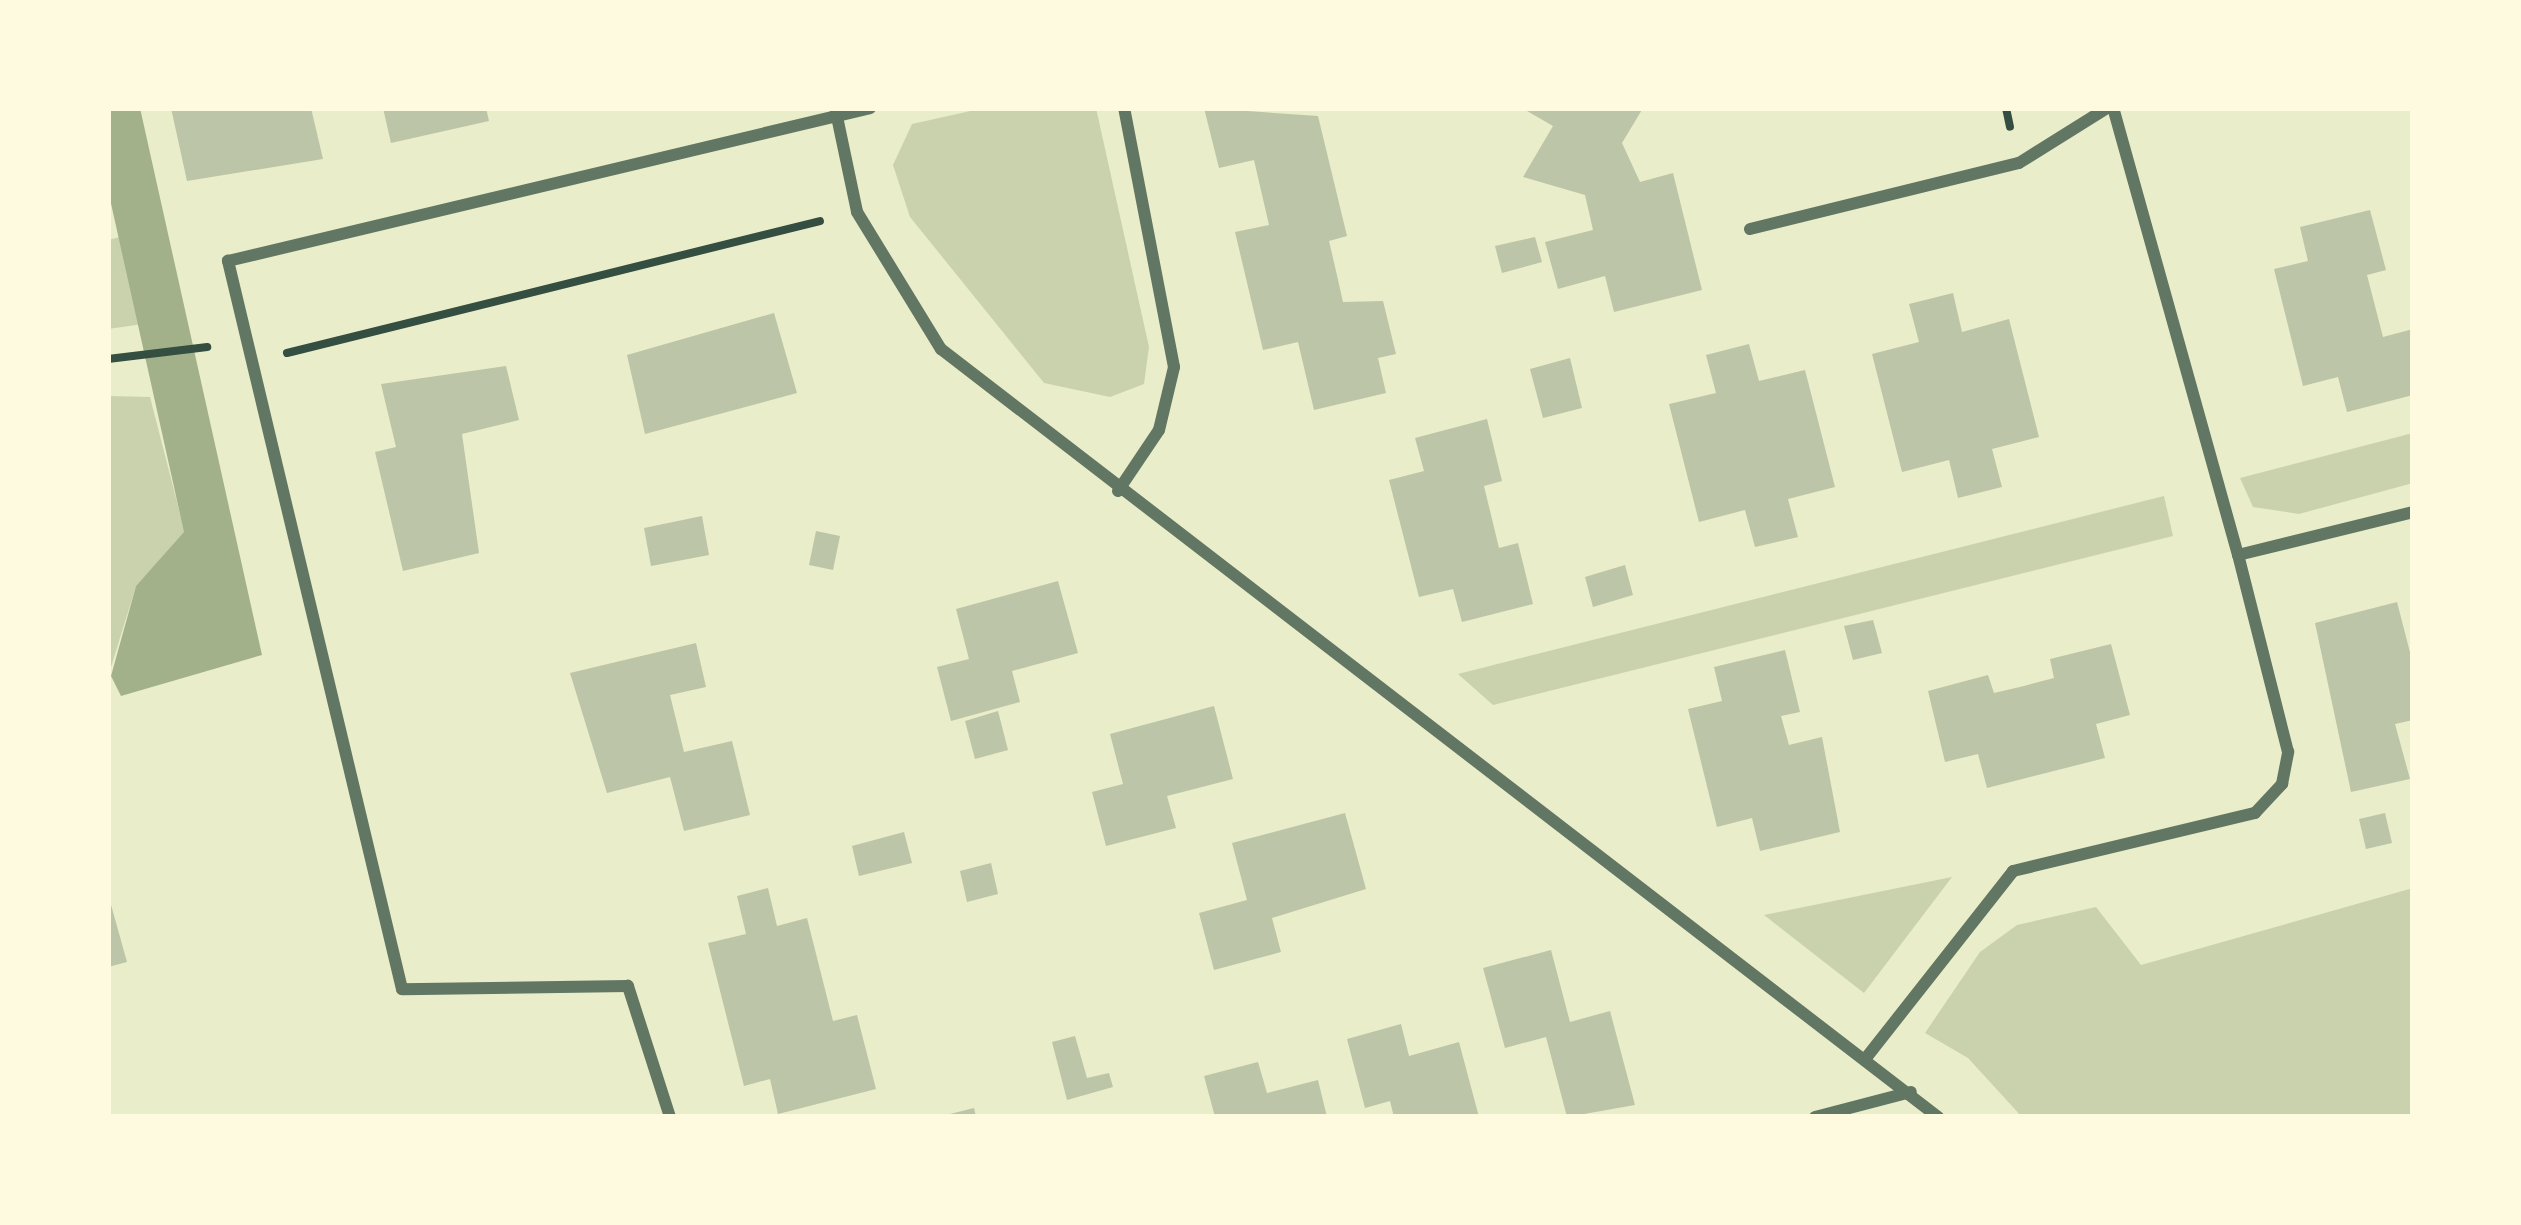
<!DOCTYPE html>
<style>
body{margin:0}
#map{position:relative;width:2521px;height:1225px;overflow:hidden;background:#e9edc9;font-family:"Work Sans",sans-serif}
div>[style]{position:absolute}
.green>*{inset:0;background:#cad2ad}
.water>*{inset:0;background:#a3b18a}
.building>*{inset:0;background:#bcc5a7}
.path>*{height:8px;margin:-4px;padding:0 4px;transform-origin:4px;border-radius:4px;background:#344e41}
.minor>*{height:12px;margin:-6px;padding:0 6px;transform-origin:6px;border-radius:6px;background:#617663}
span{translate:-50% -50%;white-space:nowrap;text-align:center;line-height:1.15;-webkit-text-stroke:9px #fefae0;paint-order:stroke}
.frame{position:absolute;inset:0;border:111px solid #fefae0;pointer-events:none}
</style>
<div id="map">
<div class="green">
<i style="clip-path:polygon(984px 108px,1096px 108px,1149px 347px,1144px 384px,1110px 397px,1044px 383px,910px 217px,893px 165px,912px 124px)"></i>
<i style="clip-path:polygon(120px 237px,143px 324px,108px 329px,108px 240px)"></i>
<i style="clip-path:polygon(108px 396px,150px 397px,185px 533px,136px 586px,108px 677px)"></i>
<i style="clip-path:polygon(2413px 433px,2413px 483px,2299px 514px,2253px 507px,2240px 478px)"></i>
<i style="clip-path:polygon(2164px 496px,2173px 536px,1493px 705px,1458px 674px)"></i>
<i style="clip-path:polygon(1952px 877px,1864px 993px,1764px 915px)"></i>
<i style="clip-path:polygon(2413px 888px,2413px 1117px,2022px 1117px,1968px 1058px,1925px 1033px,1980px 952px,2017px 925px,2096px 907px,2141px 965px)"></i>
</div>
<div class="water">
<i style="clip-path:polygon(108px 108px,140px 108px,262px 655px,121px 696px,111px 676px,136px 586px,184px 532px,108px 190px)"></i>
</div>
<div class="building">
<i style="clip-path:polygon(171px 108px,311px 108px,323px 159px,187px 181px)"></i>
<i style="clip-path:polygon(383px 108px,486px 108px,489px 121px,391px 143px)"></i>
<i style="clip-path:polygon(1204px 108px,1318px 116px,1347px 236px,1329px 241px,1336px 271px,1343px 302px,1383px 301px,1396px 354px,1378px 358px,1386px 393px,1314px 410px,1298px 342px,1263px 350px,1235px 232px,1269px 225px,1254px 160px,1219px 168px)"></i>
<i style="clip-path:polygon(1522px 108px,1643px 108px,1622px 143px,1640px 182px,1673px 173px,1702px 290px,1614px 312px,1605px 276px,1558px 289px,1545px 242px,1593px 230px,1585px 195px,1523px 177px,1553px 126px)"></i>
<i style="clip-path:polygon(2370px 210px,2386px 270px,2367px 275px,2383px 337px,2413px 329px,2413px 395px,2347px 412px,2338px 377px,2303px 386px,2274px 269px,2308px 261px,2300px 227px)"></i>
<i style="clip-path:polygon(1535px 237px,1542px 262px,1502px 273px,1495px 246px)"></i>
<i style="clip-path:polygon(1953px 293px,1962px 332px,2009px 319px,2039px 437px,1992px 449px,2002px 487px,1958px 498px,1949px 460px,1902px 472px,1872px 354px,1919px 342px,1909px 304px)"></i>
<i style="clip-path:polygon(774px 313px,797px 393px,645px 434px,627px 355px)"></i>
<i style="clip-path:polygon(1749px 344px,1759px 381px,1805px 370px,1835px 487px,1788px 499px,1798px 537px,1755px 547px,1745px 510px,1699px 522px,1669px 404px,1716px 393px,1706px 355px)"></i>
<i style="clip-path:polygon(1570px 358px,1582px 408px,1543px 418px,1530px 369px)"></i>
<i style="clip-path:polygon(506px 366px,519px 420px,462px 434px,479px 553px,403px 571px,375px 452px,396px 447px,381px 384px)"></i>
<i style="clip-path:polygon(1487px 419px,1502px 481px,1484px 486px,1499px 548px,1518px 543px,1533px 604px,1462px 622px,1453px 589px,1419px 597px,1389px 480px,1424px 471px,1415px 438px)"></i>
<i style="clip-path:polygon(702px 516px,709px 555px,651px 566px,644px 528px)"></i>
<i style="clip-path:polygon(816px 531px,840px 536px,833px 570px,809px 565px)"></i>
<i style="clip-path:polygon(1625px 565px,1633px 595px,1593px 607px,1585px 577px)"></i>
<i style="clip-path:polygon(1058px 581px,1078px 653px,1012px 671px,1020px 702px,951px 721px,937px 667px,969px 659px,956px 609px)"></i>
<i style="clip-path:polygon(2397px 602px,2413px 664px,2413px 720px,2395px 724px,2410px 779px,2351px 792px,2315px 623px)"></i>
<i style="clip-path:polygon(1873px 620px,1882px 653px,1853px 660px,1844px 626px)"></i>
<i style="clip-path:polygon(696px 643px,706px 687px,670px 695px,684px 752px,732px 741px,750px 815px,684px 831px,670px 777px,607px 793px,570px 673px)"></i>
<i style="clip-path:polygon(2111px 644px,2130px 715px,2096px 724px,2105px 758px,1987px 788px,1978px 754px,1945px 762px,1928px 691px,1988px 675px,1994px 693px,2024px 686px,2054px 678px,2050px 659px)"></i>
<i style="clip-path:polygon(1785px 650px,1800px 712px,1781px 716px,1789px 745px,1822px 737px,1840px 832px,1760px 851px,1752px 818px,1717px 827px,1688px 709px,1722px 701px,1714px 667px)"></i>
<i style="clip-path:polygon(1214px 706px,1233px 779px,1167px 796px,1176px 828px,1106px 846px,1092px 792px,1123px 784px,1110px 734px)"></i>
<i style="clip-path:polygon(998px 711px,1008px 750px,975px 759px,965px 721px)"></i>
<i style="clip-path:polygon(1345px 813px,1366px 889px,1272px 918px,1281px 952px,1214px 970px,1199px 913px,1247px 900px,1232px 843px)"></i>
<i style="clip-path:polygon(2385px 813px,2392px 843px,2366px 849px,2359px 819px)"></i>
<i style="clip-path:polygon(904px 832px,912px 863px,859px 876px,852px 846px)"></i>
<i style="clip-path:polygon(991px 863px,998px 894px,967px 902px,960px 871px)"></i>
<i style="clip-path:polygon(768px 888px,777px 926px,807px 918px,833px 1021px,857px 1015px,876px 1089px,778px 1114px,770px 1079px,744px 1086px,708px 943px,746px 934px,737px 896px)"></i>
<i style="clip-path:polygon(108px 894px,127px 962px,108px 967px)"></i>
<i style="clip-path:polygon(1551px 950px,1570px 1022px,1610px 1011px,1635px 1105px,1567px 1117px,1546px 1037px,1505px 1048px,1483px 968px)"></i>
<i style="clip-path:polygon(1401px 1024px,1409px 1056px,1459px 1042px,1479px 1117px,1394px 1117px,1390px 1101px,1365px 1108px,1347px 1039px)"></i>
<i style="clip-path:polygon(1075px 1036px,1087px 1078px,1109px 1073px,1113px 1087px,1067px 1100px,1052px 1042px)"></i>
<i style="clip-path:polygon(1258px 1062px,1267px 1093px,1318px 1080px,1327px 1117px,1215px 1117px,1204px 1076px)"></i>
<i style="clip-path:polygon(974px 1108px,976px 1117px,946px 1117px,946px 1115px)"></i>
</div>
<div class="path">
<i style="left:2006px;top:108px;width:19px;rotate:78deg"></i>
<i style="left:287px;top:353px;width:549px;rotate:-13.91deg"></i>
<i style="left:108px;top:359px;width:100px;rotate:-6.9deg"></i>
</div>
<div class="minor">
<i style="left:836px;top:112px;width:102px;rotate:78.1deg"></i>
<i style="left:857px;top:212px;width:161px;rotate:58.5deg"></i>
<i style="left:941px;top:349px;width:1259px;rotate:37.61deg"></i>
<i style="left:1750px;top:229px;width:277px;rotate:-13.8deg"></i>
<i style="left:2019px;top:163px;width:104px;rotate:-32deg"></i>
<i style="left:1118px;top:491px;width:73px;rotate:-56.1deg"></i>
<i style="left:1159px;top:430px;width:65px;rotate:-76.6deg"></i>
<i style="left:1174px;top:367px;width:264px;rotate:-100.9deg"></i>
<i style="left:2238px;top:555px;width:180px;rotate:-13.8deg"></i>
<i style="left:1866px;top:1058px;width:238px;rotate:-51.8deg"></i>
<i style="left:2013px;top:871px;width:249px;rotate:-13.5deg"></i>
<i style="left:2255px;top:813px;width:40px;rotate:-47deg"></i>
<i style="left:2282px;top:784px;width:33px;rotate:-79deg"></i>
<i style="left:2288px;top:752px;width:203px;rotate:-104.2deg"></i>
<i style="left:2238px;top:555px;width:464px;rotate:-105.6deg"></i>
<i style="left:670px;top:1117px;width:138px;rotate:-107.8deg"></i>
<i style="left:628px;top:986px;width:226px;rotate:179.2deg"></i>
<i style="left:402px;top:989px;width:749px;rotate:-103.44deg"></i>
<i style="left:228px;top:261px;width:660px;rotate:-13.4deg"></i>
<i style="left:1815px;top:1117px;width:99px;rotate:-14.6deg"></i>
</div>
<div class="frame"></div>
</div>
